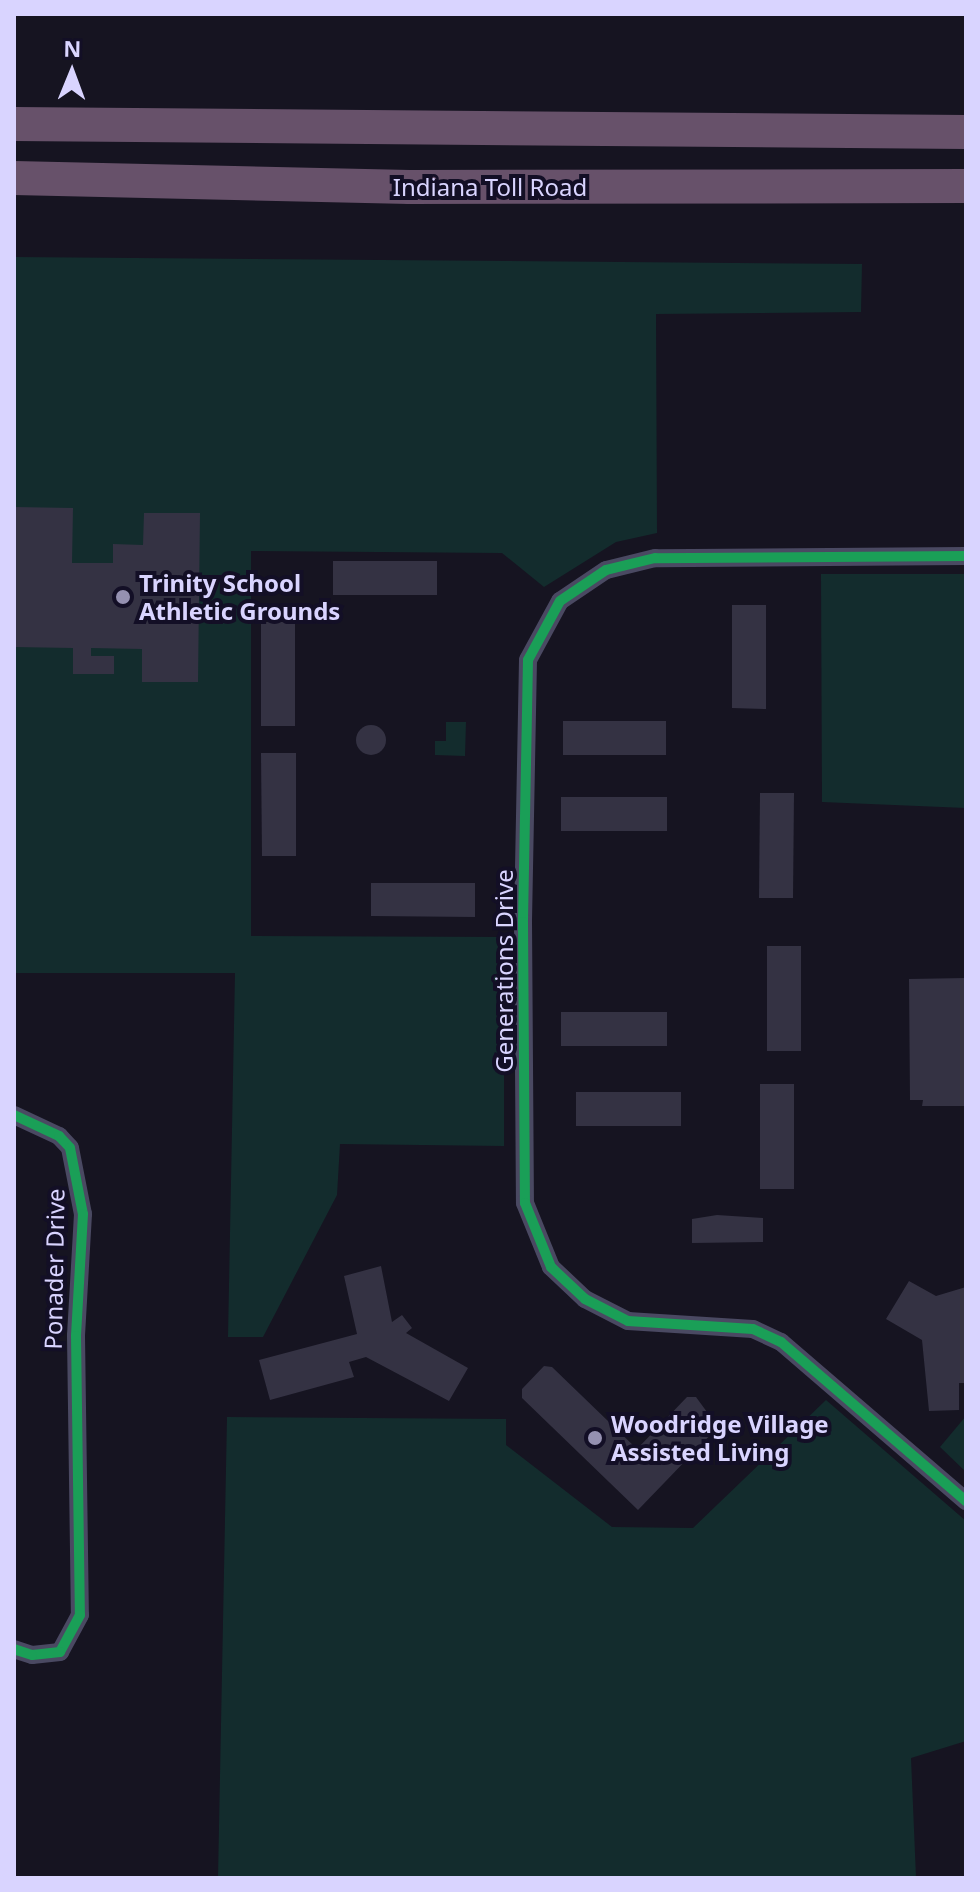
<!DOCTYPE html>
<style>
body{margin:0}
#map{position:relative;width:980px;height:1892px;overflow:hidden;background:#161421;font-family:"Noto Sans",sans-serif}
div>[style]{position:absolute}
.green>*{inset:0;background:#132c2d}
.building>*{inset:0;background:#343243}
.round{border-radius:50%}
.street>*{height:18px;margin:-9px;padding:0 9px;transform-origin:9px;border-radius:9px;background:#4a4962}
.highway>*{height:34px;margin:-17px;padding:0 17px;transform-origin:17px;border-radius:17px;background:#67516a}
.cycleway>*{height:10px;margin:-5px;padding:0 5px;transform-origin:5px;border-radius:5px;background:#1a9f57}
.dots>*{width:22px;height:22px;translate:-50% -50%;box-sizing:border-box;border:4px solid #130f26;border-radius:50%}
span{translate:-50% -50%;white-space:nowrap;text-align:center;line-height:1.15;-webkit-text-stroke:8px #130f26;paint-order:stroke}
.street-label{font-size:24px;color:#d9d4ff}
.poi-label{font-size:24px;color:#d9d4ff;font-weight:700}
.left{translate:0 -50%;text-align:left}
.frame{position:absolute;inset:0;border:16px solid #d9d4ff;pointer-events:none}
.north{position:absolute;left:32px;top:32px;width:80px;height:80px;-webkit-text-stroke:6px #130f26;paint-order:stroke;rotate:1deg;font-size:22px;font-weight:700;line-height:32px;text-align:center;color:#d9d4ff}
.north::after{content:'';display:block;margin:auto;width:28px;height:36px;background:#d9d4ff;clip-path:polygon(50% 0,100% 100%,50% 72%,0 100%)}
</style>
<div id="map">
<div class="green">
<i style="clip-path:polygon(14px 257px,862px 264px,861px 312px,656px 314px,657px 533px,616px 542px,544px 587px,502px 553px,251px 551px,251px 936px,504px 937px,504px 1146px,340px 1144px,337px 1195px,263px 1337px,228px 1337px,235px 973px,14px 973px)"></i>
<i style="clip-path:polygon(821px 574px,966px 574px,966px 808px,822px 802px)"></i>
<i style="clip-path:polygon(446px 722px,466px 722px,465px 756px,435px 755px,435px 741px,446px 741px)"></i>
<i style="clip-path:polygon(826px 1400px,966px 1521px,966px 1741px,911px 1758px,916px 1877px,218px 1878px,227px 1417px,506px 1419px,506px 1445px,612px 1527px,693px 1528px)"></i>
<i style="clip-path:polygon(966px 1416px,966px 1472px,940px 1447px)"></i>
</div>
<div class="building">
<i style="clip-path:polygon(14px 507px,73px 508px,72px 563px,113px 563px,113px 544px,143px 545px,144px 513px,200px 513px,198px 682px,142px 682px,142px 649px,91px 648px,91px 656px,114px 656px,114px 674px,73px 674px,73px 648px,14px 647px)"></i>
<i style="clip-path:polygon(333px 561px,437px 561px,437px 595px,333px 595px)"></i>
<i style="clip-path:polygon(732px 605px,766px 605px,766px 709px,732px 708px)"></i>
<i style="clip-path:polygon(261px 622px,295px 622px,295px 726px,261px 726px)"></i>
<i style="clip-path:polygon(563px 721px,666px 721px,666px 755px,563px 755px)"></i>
<i class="round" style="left:356px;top:725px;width:30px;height:30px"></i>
<i style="clip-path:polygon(261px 753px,296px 753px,296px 856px,262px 856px)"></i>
<i style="clip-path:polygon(760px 793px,794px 793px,793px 898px,759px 898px)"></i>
<i style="clip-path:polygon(561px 797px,667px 797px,667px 831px,561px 831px)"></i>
<i style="clip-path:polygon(371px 883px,475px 883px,475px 917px,371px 916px)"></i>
<i style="clip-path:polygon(767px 946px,801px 946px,801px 1051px,767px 1051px)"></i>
<i style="clip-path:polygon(966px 978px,966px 1106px,922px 1106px,923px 1100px,910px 1100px,909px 979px)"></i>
<i style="clip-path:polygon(561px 1012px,667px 1012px,667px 1046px,561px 1046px)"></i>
<i style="clip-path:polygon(760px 1084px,794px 1084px,794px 1189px,760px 1189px)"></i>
<i style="clip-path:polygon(576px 1092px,681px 1092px,681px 1126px,576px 1126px)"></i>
<i style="clip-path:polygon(717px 1215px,763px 1218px,763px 1242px,692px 1243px,692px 1219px)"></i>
<i style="clip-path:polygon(381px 1266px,392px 1322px,402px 1315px,412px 1328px,406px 1333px,468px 1368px,449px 1401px,366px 1357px,349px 1362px,354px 1377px,270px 1400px,259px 1360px,357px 1334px,344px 1276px)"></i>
<i style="clip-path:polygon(909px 1281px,936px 1296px,966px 1287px,966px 1383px,959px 1383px,959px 1410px,929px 1411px,922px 1340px,886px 1319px)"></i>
<i style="clip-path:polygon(544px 1366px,552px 1367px,637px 1449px,687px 1397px,696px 1397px,718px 1427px,638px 1510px,522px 1398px,522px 1389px)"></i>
</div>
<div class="street">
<i style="left:966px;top:556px;width:311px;rotate:179.6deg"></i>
<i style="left:655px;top:558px;width:50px;rotate:166.2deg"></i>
<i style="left:606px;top:570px;width:55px;rotate:146deg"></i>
<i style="left:560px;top:601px;width:67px;rotate:118.5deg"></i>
<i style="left:528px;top:660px;width:262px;rotate:91.1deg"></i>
<i style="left:523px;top:922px;width:281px;rotate:89.6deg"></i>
<i style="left:525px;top:1203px;width:69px;rotate:67.9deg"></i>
<i style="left:551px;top:1267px;width:47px;rotate:43.3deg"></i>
<i style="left:585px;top:1299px;width:48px;rotate:27.1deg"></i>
<i style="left:628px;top:1321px;width:125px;rotate:3.7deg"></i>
<i style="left:753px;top:1329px;width:31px;rotate:25deg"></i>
<i style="left:781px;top:1342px;width:244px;rotate:40.7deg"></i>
<i style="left:14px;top:1115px;width:50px;rotate:25deg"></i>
<i style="left:59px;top:1136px;width:16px;rotate:47deg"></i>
<i style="left:70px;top:1148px;width:67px;rotate:78.9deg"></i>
<i style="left:83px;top:1214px;width:122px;rotate:93.3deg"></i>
<i style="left:76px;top:1336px;width:279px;rotate:89.2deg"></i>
<i style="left:80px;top:1615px;width:42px;rotate:118.4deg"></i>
<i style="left:60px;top:1652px;width:28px;rotate:174deg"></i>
<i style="left:32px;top:1655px;width:19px;rotate:-162deg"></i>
</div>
<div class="highway">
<i style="left:14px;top:124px;width:952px;rotate:0.48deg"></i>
<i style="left:14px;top:178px;width:396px;rotate:1.3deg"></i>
<i style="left:410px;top:187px;width:556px;rotate:-0.1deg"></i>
</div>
<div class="cycleway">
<i style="left:966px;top:556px;width:311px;rotate:179.6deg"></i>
<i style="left:655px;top:558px;width:50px;rotate:166.2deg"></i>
<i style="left:606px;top:570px;width:55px;rotate:146deg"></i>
<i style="left:560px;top:601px;width:67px;rotate:118.5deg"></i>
<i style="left:528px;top:660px;width:262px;rotate:91.1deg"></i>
<i style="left:523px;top:922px;width:281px;rotate:89.6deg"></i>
<i style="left:525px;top:1203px;width:69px;rotate:67.9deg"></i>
<i style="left:551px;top:1267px;width:47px;rotate:43.3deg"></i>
<i style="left:585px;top:1299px;width:48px;rotate:27.1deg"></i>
<i style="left:628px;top:1321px;width:125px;rotate:3.7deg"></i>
<i style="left:753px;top:1329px;width:31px;rotate:25deg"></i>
<i style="left:781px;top:1342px;width:244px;rotate:40.7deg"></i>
<i style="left:14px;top:1115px;width:50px;rotate:25deg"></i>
<i style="left:59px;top:1136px;width:16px;rotate:47deg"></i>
<i style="left:70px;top:1148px;width:67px;rotate:78.9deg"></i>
<i style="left:83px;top:1214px;width:122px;rotate:93.3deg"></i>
<i style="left:76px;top:1336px;width:279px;rotate:89.2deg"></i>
<i style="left:80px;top:1615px;width:42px;rotate:118.4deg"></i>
<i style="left:60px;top:1652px;width:28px;rotate:174deg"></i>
<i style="left:32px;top:1655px;width:19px;rotate:-162deg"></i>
</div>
<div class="dots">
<i style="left:123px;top:597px;background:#9591b1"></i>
<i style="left:595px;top:1438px;background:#9591b1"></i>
</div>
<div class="street-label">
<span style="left:490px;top:187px">Indiana Toll Road</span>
<span style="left:504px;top:971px;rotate:-90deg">Generations Drive</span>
<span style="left:54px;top:1269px;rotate:-89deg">Ponader Drive</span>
</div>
<div class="poi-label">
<span class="left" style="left:139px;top:597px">Trinity School<br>Athletic Grounds</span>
<span class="left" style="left:611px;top:1438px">Woodridge Village<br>Assisted Living</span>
</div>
<div class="frame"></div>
<div class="north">N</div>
</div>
